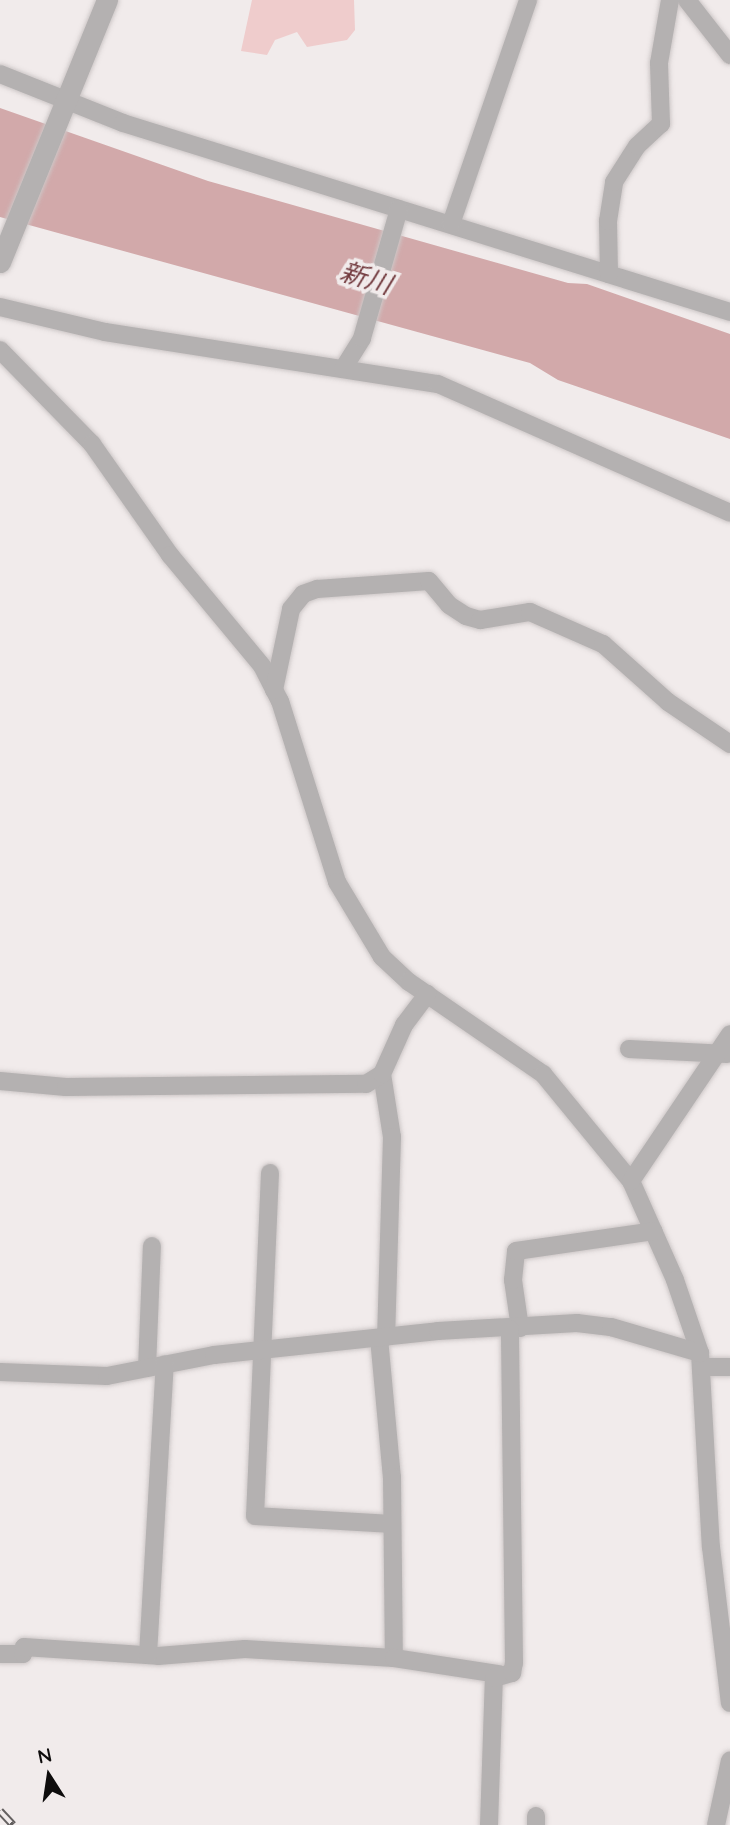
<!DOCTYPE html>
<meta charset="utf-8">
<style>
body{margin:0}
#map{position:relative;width:730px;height:1825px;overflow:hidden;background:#f1ebeb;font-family:Quicksand,"Noto Sans JP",sans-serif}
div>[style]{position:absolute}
.green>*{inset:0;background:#efcccc}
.water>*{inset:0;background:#d2a9aa}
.roads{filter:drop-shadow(0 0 2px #cdc7c7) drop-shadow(0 0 2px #cdc7c7)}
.minor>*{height:18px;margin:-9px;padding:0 9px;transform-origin:9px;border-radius:9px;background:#b4b1b1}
.tertiary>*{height:21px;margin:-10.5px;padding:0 10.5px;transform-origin:10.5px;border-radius:10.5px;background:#b4b1b1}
.rail>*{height:8px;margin-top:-4px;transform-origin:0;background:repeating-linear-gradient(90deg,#f1ebeb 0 16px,#646060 0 32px);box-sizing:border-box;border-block:2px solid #646060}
span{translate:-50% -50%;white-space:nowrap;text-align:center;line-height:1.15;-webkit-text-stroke:7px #f1ebeb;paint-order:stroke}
.water-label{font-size:26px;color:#723a3e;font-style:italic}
.north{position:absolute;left:14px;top:1741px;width:70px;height:70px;-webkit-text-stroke:5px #f1ebeb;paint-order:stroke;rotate:348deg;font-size:19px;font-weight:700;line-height:28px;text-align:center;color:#0e0c0c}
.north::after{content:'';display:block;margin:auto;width:24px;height:32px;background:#0e0c0c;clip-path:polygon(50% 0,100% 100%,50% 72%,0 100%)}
</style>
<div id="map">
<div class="green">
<i style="clip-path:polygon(252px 0,354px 0,355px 30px,347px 40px,307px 47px,297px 32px,275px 40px,267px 55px,241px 51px)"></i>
</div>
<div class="water">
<i style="clip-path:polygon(0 108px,208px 181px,568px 283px,587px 284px,730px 334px,730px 439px,558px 380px,530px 363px,0 217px)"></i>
</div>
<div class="roads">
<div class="minor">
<i style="left:687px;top:0;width:70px;rotate:52deg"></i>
<i style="left:0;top:74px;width:132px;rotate:21.7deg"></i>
<i style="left:123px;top:123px;width:636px;rotate:17.29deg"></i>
<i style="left:451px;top:224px;width:237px;rotate:-71deg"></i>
<i style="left:609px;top:274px;width:53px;rotate:-91.1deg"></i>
<i style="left:608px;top:221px;width:39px;rotate:-81deg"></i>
<i style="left:614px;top:182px;width:43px;rotate:-57.4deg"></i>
<i style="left:637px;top:146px;width:33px;rotate:-43deg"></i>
<i style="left:661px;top:124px;width:61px;rotate:-91.9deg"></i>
<i style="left:659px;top:63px;width:64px;rotate:-80.1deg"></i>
<i style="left:0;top:307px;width:108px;rotate:13.4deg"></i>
<i style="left:105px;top:332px;width:337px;rotate:8.9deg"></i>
<i style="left:438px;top:384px;width:319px;rotate:23.8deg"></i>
<i style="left:0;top:350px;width:132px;rotate:45.6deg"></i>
<i style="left:92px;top:444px;width:136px;rotate:54.9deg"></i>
<i style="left:170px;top:555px;width:144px;rotate:50.3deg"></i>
<i style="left:262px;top:666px;width:39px;rotate:63deg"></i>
<i style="left:280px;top:701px;width:190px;rotate:72.5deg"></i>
<i style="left:337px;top:882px;width:87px;rotate:59deg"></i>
<i style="left:382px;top:957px;width:37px;rotate:43deg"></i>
<i style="left:409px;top:982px;width:163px;rotate:34.5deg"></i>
<i style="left:543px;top:1074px;width:139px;rotate:50.6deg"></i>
<i style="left:631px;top:1181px;width:108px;rotate:66deg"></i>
<i style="left:675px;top:1280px;width:77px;rotate:71.1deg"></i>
<i style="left:700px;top:1353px;width:194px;rotate:86.8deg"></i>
<i style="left:711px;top:1547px;width:157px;rotate:83.1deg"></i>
<i style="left:343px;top:369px;width:36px;rotate:-58deg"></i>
<i style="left:362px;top:338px;width:134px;rotate:-74deg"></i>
<i style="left:274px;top:690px;width:83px;rotate:-78.1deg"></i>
<i style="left:291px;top:609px;width:19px;rotate:-51deg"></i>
<i style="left:303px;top:594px;width:15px;rotate:-20deg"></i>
<i style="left:317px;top:589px;width:112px;rotate:-4.1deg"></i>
<i style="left:429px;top:581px;width:31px;rotate:50deg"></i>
<i style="left:449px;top:605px;width:20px;rotate:33deg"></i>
<i style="left:466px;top:616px;width:15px;rotate:16deg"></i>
<i style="left:480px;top:620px;width:51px;rotate:-9.1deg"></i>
<i style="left:530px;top:612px;width:80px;rotate:23.7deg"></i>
<i style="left:603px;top:644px;width:87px;rotate:41.7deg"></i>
<i style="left:668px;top:702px;width:75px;rotate:34.1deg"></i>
<i style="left:629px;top:1049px;width:98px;rotate:2.9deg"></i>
<i style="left:382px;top:1074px;width:64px;rotate:81deg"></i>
<i style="left:392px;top:1137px;width:200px;rotate:91.7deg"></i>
<i style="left:0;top:1081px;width:66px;rotate:5.2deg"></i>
<i style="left:66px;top:1087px;width:300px;rotate:-0.6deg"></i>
<i style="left:366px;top:1084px;width:19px;rotate:-32deg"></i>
<i style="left:382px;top:1074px;width:54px;rotate:-65.8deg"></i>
<i style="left:404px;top:1025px;width:39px;rotate:-53deg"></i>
<i style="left:270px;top:1173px;width:343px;rotate:92.5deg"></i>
<i style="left:255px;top:1516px;width:137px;rotate:3.3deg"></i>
<i style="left:631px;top:1181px;width:177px;rotate:-56deg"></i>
<i style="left:520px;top:1328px;width:49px;rotate:-98.3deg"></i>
<i style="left:513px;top:1280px;width:29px;rotate:-84deg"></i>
<i style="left:516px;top:1251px;width:139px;rotate:-8.2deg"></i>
<i style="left:379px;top:1338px;width:140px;rotate:84.7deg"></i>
<i style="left:392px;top:1477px;width:181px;rotate:89.4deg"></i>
<i style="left:702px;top:1367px;width:28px"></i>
<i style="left:147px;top:1368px;width:122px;rotate:-87.7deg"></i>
<i style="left:0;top:1372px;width:107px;rotate:2.1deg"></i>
<i style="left:107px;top:1376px;width:109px;rotate:-11.1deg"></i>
<i style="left:214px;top:1355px;width:225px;rotate:-6.1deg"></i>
<i style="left:438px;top:1331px;width:139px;rotate:-3.3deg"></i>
<i style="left:577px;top:1323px;width:34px;rotate:7deg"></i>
<i style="left:611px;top:1327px;width:93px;rotate:16.3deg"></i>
<i style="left:0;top:1654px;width:23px"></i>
<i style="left:23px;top:1654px;width:7px;rotate:-82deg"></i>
<i style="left:24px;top:1647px;width:134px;rotate:3.8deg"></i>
<i style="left:158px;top:1656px;width:87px;rotate:-4.6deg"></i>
<i style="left:245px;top:1649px;width:149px;rotate:3.5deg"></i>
<i style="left:394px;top:1658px;width:106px;rotate:8.7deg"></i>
<i style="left:148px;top:1655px;width:291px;rotate:-86.7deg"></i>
<i style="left:489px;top:1825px;width:147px;rotate:-88.1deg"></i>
<i style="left:494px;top:1678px;width:19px;rotate:-16deg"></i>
<i style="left:512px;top:1673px;width:10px;rotate:-79deg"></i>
<i style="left:514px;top:1663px;width:334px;rotate:-90.7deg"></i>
<i style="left:536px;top:1825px;width:9px;rotate:-90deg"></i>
<i style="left:716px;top:1825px;width:66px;rotate:-77.8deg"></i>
</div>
<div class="tertiary">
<i style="left:0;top:262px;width:283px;rotate:-67.8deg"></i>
</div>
</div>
<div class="rail">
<i style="left:0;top:1811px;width:19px;rotate:47deg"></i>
</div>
<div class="water-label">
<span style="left:366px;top:278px;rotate:17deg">新川</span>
</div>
<div class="north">N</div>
</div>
